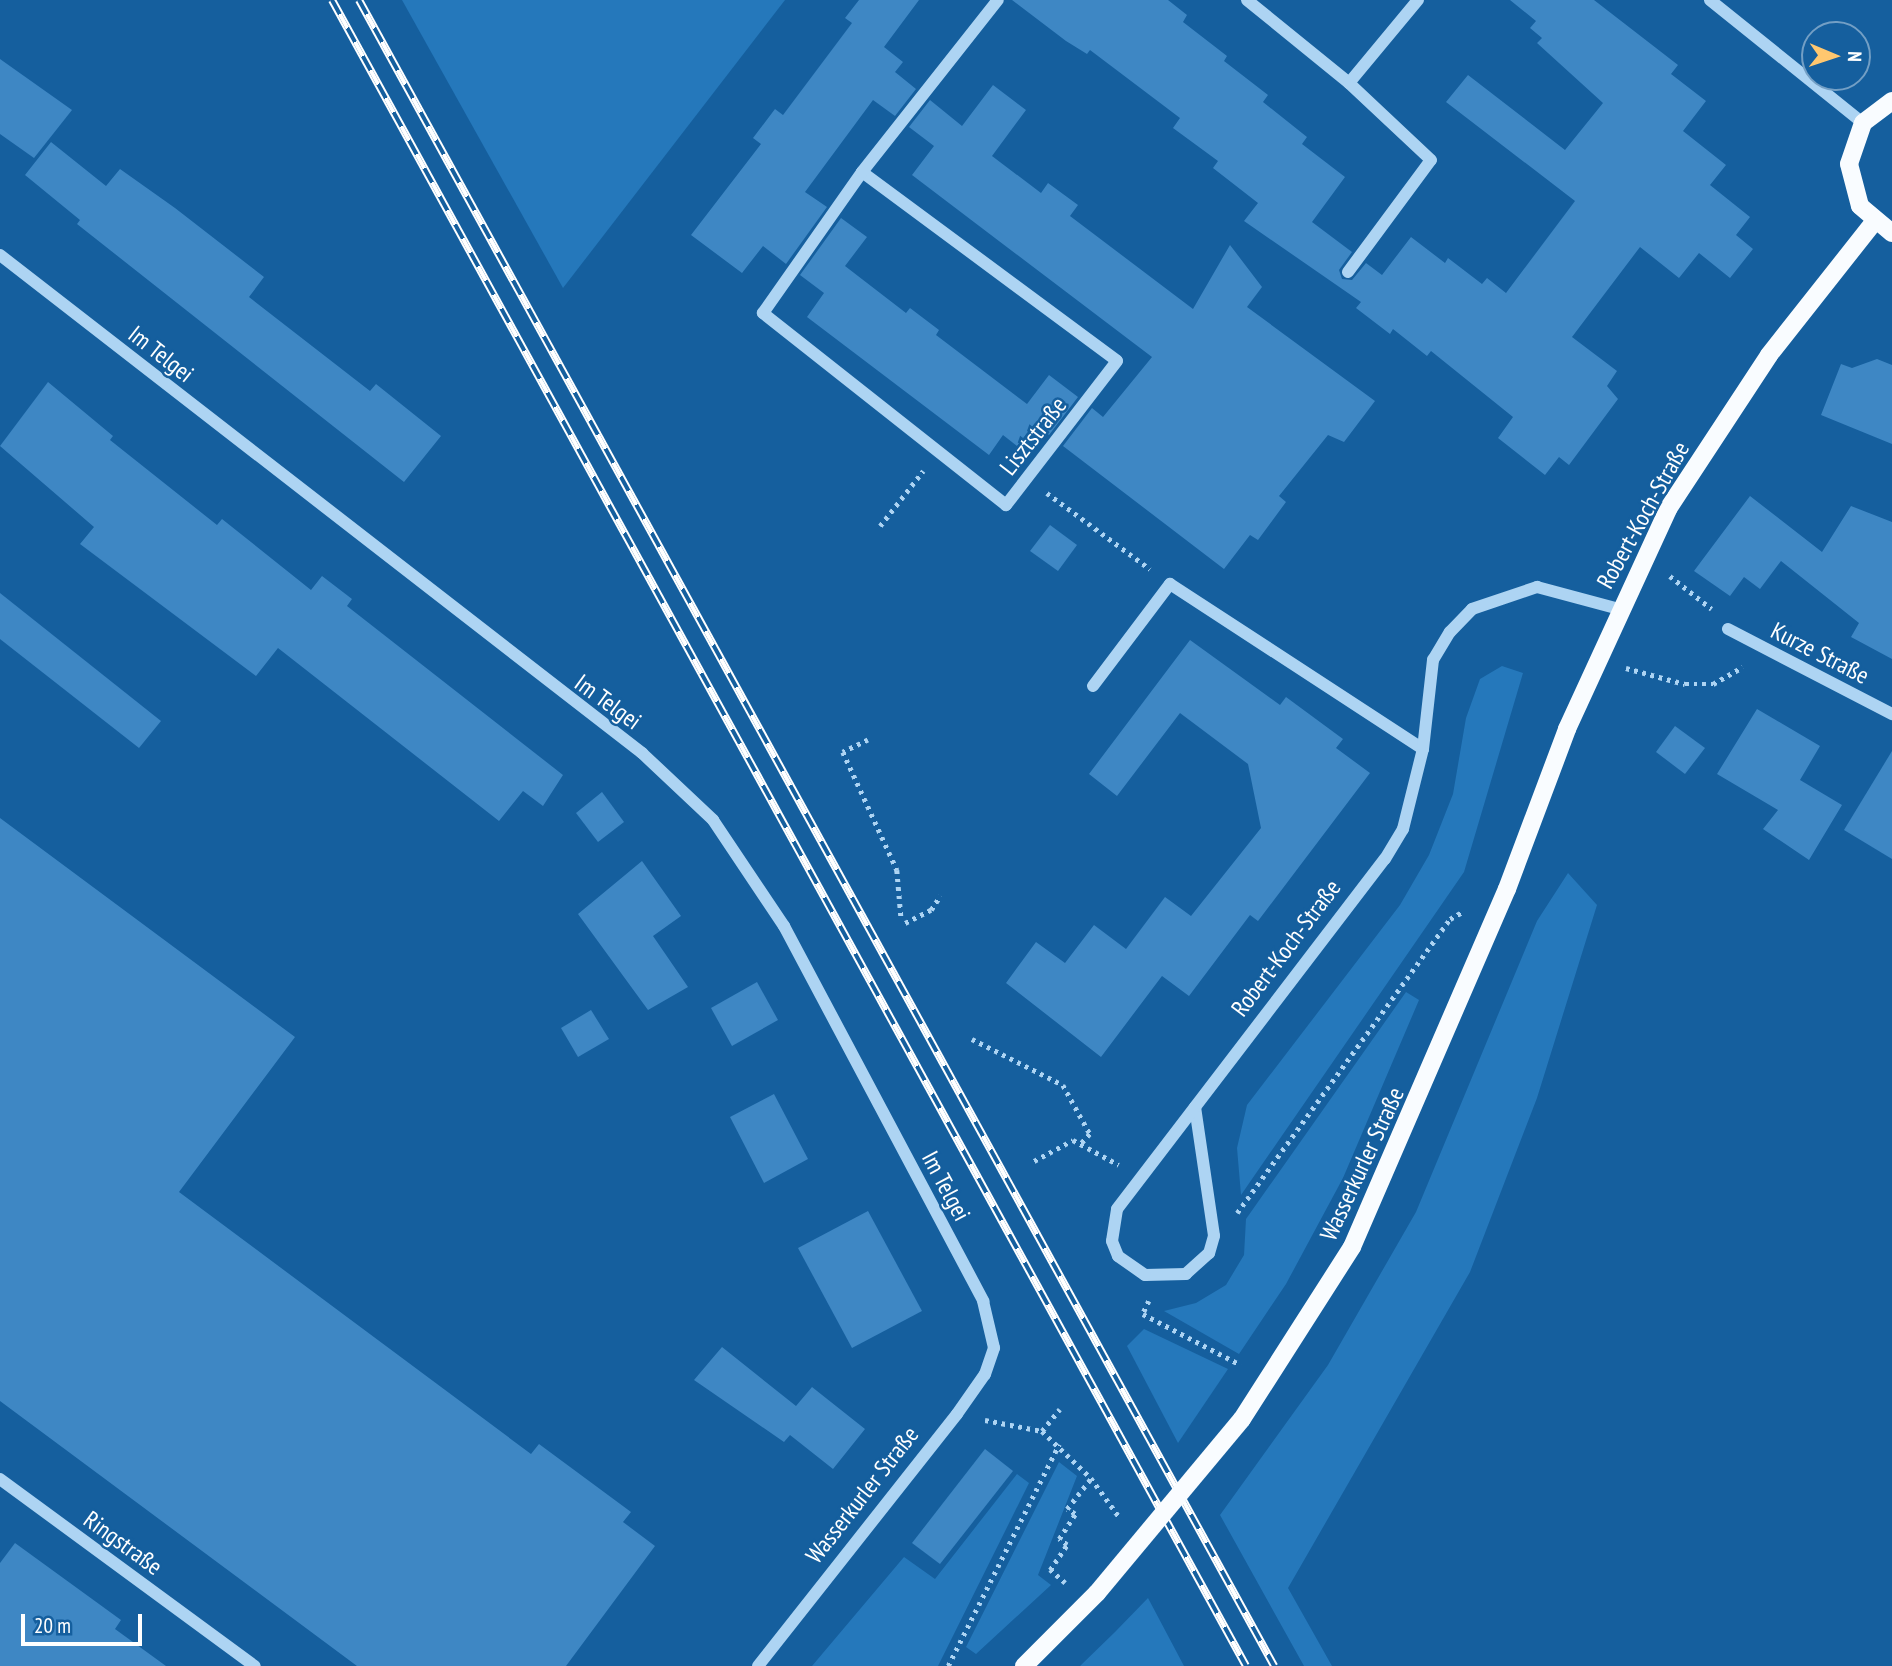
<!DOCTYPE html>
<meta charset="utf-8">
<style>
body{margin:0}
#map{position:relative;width:1892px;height:1666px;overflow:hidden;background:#155f9e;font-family:"PT Sans Narrow",sans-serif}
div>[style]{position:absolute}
.green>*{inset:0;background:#2578bb}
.building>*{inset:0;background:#3e87c4}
.path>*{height:4.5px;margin-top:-2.25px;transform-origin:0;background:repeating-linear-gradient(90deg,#add4f3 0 3.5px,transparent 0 8.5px)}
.minor>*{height:12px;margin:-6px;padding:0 6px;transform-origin:6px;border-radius:6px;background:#add4f3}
.major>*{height:18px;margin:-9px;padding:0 9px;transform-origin:9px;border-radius:9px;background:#f9fcff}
.rail>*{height:8px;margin-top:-4px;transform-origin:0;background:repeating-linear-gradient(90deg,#155f9e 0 16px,#fff 0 32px);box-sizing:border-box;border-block:2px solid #fff}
.major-bridge>*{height:18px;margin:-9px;padding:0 9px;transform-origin:9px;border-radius:9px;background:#f9fcff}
span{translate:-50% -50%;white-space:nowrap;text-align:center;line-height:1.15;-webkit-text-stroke:5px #155f9e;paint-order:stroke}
.street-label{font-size:24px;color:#fff}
.north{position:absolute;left:1801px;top:21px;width:70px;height:70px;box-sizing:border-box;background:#155f9e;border:2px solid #739fc5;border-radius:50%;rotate:92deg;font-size:19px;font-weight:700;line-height:28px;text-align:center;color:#fff}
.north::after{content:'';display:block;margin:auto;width:24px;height:32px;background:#ffc76f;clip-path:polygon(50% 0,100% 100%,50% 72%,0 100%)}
.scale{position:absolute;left:21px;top:1614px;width:121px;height:32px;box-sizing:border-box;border:4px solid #fff;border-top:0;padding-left:9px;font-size:21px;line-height:24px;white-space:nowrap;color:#fff;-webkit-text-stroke:5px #155f9e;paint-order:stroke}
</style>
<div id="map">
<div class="green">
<i style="clip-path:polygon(402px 0,785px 0,563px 288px)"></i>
<i style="clip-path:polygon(1502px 666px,1523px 673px,1464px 872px,1241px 1195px,1237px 1148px,1247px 1105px,1400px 905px,1429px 855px,1453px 794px,1466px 718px,1480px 679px)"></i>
<i style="clip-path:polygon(1568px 873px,1597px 905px,1537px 1098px,1470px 1272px,1288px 1588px,1332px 1666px,1304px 1666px,1220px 1515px,1328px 1365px,1416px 1212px,1537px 921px)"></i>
<i style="clip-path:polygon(1406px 992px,1419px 1000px,1343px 1178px,1286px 1284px,1239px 1354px,1164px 1311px,1196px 1303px,1226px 1285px,1244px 1255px,1246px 1219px)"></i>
<i style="clip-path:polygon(1144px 1329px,1228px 1369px,1178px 1443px,1127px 1346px)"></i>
<i style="clip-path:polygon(1059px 1462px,1077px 1476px,1038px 1575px,1051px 1585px,976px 1654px,966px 1647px)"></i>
<i style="clip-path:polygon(1017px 1474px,1029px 1483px,938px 1666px,812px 1666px,904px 1557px,935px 1579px)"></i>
<i style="clip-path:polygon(1148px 1598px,1184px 1666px,1080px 1666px,1115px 1632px)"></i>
</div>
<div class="building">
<i style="clip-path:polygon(859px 0,919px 0,884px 47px,903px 62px,895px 72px,916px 89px,895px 116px,873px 100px,805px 192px,827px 207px,786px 264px,763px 246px,742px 273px,691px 235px,761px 144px,753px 138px,775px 109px,783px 115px,852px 23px,845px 18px)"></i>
<i style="clip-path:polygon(1012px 0,1168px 0,1187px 15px,1183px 22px,1227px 56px,1224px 61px,1268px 95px,1263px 102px,1307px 137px,1302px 144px,1345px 177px,1312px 222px,1352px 252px,1339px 270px,1342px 279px,1352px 280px,1366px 263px,1382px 275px,1411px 237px,1445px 263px,1448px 258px,1482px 284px,1487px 278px,1506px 293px,1575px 201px,1446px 102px,1468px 75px,1565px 150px,1603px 103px,1537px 43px,1542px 38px,1530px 28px,1536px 21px,1510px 0,1594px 0,1678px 65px,1671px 74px,1706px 101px,1683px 131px,1726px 165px,1710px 185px,1750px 217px,1736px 235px,1753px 249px,1730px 278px,1699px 253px,1679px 278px,1640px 247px,1572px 337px,1617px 371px,1607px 386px,1618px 399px,1569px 465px,1559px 457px,1545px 475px,1498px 438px,1513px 417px,1431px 351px,1427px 356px,1393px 329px,1390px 334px,1356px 308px,1361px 302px,1244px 221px,1258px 203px,1213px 168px,1218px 161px,1173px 128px,1180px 118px,1090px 50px,1087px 54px,1066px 41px)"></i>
<i style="clip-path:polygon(0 59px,72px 110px,34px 158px,0 134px)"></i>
<i style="clip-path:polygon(993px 85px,1026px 110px,992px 156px,1041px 193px,1048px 183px,1078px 205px,1070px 216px,1193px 309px,1230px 245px,1262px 287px,1247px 307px,1375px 401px,1344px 442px,1328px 435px,1279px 496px,1286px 502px,1258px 540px,1250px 535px,1224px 569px,1063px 446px,1092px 408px,1103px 417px,1152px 357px,912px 175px,934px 146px,909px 127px,930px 100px,962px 126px)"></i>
<i style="clip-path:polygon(51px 142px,106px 186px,120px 169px,175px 208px,264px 277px,249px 297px,370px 391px,376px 384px,441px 436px,404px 482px,77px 224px,80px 220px,25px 175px)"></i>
<i style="clip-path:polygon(841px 218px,867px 237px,845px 266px,906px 313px,910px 308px,939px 330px,936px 335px,1027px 404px,1049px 375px,1078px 397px,1049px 435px,1035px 423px,1017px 446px,1003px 435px,989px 455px,807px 317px,824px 293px,800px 275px)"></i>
<i style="clip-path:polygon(1877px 359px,1892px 365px,1892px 444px,1821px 415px,1841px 364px,1852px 368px)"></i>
<i style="clip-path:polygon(48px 382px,113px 436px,110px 440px,217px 525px,222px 519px,311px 590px,322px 576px,352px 599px,347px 606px,563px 775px,543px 806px,523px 791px,499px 821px,278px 648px,256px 676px,80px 544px,94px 527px,0 446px)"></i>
<i style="clip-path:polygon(1750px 496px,1822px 552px,1851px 506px,1892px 522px,1892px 659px,1851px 637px,1859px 623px,1781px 561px,1760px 589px,1744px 577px,1730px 596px,1694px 571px)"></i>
<i style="clip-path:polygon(1050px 525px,1077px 545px,1058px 571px,1030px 551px)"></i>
<i style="clip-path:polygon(0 593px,161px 721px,139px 748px,0 639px)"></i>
<i style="clip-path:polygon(1190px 640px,1280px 705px,1286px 697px,1343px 739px,1336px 748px,1370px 773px,1258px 921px,1250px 915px,1189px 996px,1162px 976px,1101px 1057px,1006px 983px,1036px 942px,1065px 963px,1094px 925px,1126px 949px,1165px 897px,1191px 916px,1261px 828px,1248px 764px,1180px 713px,1117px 796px,1089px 774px)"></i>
<i style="clip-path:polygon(1757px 709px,1820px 746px,1800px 780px,1842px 805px,1809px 860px,1763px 829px,1778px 810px,1717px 774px)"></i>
<i style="clip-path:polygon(1675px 726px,1705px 748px,1685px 774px,1656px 752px)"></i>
<i style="clip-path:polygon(1892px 751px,1892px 859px,1844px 830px)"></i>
<i style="clip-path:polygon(602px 792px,624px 822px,598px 842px,576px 813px)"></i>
<i style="clip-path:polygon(0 818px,295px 1037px,179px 1192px,531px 1454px,539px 1444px,631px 1512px,623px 1522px,655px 1546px,566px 1666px,357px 1666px,0 1401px)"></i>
<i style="clip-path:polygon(642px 861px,681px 916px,653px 936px,688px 987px,648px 1010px,578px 914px)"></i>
<i style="clip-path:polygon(757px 982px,778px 1020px,732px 1046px,711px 1008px)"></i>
<i style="clip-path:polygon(591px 1010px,609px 1039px,578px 1057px,561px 1028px)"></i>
<i style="clip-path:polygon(774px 1094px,808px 1159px,764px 1183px,730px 1117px)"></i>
<i style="clip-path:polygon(868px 1211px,922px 1311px,852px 1348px,798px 1248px)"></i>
<i style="clip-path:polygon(722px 1347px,796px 1406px,812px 1387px,865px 1429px,833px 1469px,790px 1435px,784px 1442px,694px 1380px)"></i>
<i style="clip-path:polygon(985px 1449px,1013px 1471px,940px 1564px,912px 1543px)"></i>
<i style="clip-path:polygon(15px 1543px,121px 1620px,115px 1629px,166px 1666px,0 1666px,0 1563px)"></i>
</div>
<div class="path">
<i style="left:1047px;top:493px;width:128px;rotate:36.4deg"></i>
<i style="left:880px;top:526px;width:70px;rotate:-52deg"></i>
<i style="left:1670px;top:576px;width:53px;rotate:38.2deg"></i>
<i style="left:1626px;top:668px;width:61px;rotate:15.2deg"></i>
<i style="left:1685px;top:684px;width:28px"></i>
<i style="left:1713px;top:684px;width:34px;rotate:-30deg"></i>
<i style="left:868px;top:740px;width:28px;rotate:154deg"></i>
<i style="left:843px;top:752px;width:130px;rotate:65.4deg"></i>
<i style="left:897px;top:870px;width:46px;rotate:85deg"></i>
<i style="left:905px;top:923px;width:29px;rotate:-27deg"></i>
<i style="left:931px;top:910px;width:17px;rotate:-57deg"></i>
<i style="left:972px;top:1039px;width:102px;rotate:26.8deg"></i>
<i style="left:1063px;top:1085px;width:56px;rotate:61.1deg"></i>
<i style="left:1090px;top:1134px;width:13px;rotate:132deg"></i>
<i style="left:1034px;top:1161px;width:44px;rotate:-28.3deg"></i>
<i style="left:1073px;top:1140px;width:52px;rotate:28.5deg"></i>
<i style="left:1237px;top:1213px;width:363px;rotate:-54.1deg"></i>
<i style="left:1450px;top:919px;width:16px;rotate:-30deg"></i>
<i style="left:1149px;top:1301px;width:14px;rotate:115deg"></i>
<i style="left:1143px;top:1314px;width:110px;rotate:27.5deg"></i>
<i style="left:985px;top:1420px;width:58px;rotate:10.9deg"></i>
<i style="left:1042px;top:1431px;width:68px;rotate:43.8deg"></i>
<i style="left:1091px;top:1478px;width:49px;rotate:54.1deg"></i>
<i style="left:1042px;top:1431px;width:28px;rotate:-51deg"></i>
<i style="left:1065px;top:1583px;width:20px;rotate:-139deg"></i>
<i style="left:1050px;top:1570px;width:30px;rotate:-56deg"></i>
<i style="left:1067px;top:1545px;width:10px;rotate:-143deg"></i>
<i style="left:1059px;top:1539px;width:30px;rotate:-57deg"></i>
<i style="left:1075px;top:1514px;width:9px;rotate:-148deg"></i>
<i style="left:1067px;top:1509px;width:39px;rotate:-52deg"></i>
<i style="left:948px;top:1666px;width:248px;rotate:-63.4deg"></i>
</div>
<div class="minor">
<i style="left:1247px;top:0;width:132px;rotate:39.1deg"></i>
<i style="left:1349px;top:83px;width:108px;rotate:-50.3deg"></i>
<i style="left:1710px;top:0;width:196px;rotate:38.8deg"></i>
<i style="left:862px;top:172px;width:317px;rotate:36.5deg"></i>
<i style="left:1117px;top:361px;width:182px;rotate:127.6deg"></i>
<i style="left:1006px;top:505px;width:310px;rotate:-141.7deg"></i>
<i style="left:763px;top:313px;width:172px;rotate:-54.9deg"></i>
<i style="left:862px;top:172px;width:219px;rotate:-51.7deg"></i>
<i style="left:0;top:255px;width:813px;rotate:37.8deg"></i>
<i style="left:642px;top:753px;width:98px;rotate:43.3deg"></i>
<i style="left:713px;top:820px;width:128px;rotate:56.2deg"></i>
<i style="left:784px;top:926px;width:425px;rotate:62deg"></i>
<i style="left:983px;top:1301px;width:48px;rotate:76.8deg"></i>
<i style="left:994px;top:1348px;width:28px;rotate:109deg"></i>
<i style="left:985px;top:1374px;width:49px;rotate:125deg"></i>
<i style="left:957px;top:1414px;width:321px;rotate:128.3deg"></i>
<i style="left:1348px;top:272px;width:139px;rotate:-53.5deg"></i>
<i style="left:1431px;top:160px;width:112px;rotate:-136.8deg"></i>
<i style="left:1728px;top:629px;width:185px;rotate:27.4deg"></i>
<i style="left:1093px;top:686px;width:128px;rotate:-53deg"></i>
<i style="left:1170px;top:584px;width:302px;rotate:33.1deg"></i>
<i style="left:1195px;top:1107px;width:130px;rotate:81.6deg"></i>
<i style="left:1214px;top:1236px;width:18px;rotate:106deg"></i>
<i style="left:1209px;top:1253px;width:31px;rotate:138deg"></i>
<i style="left:1186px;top:1274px;width:41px;rotate:178.6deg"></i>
<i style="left:1145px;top:1275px;width:33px;rotate:-145deg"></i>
<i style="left:1118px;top:1256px;width:16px;rotate:-112deg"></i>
<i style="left:1112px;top:1241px;width:32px;rotate:-81deg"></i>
<i style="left:1117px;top:1209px;width:441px;rotate:-52.6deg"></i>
<i style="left:1385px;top:859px;width:35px;rotate:-59deg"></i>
<i style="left:1403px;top:829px;width:82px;rotate:-76deg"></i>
<i style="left:1423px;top:749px;width:90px;rotate:-83.6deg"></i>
<i style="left:1433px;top:660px;width:33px;rotate:-59deg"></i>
<i style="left:1450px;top:632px;width:32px;rotate:-46deg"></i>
<i style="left:1472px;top:609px;width:69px;rotate:-18.7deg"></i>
<i style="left:1537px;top:587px;width:85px;rotate:15deg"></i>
<i style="left:0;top:1479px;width:316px;rotate:36.3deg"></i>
</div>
<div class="major">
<i style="left:1892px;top:101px;width:36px;rotate:143deg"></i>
<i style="left:1863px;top:123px;width:43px;rotate:108.9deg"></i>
<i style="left:1849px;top:164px;width:43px;rotate:75.3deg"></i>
<i style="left:1860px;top:206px;width:42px;rotate:40.2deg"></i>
<i style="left:1242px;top:1419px;width:204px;rotate:-57.4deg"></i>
<i style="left:1352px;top:1247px;width:390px;rotate:-66.6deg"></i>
<i style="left:1507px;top:889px;width:171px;rotate:-69.4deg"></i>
<i style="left:1567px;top:729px;width:242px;rotate:-65.3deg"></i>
<i style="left:1668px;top:509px;width:184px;rotate:-56.7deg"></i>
<i style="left:1769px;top:355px;width:169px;rotate:-51.7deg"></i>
<i style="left:1024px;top:1666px;width:103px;rotate:-45deg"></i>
</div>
<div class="rail">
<i style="left:332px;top:0;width:1900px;rotate:61.25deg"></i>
<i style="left:359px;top:0;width:1901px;rotate:61.22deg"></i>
</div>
<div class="major-bridge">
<i style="left:1097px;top:1593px;width:226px;rotate:-50.2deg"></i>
</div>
<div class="street-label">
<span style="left:161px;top:354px;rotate:38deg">Im Telgei</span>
<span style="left:1033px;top:436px;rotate:-52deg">Lisztstraße</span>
<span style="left:1643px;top:515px;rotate:-61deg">Robert-Koch-Straße</span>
<span style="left:1820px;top:653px;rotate:27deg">Kurze Straße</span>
<span style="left:608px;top:702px;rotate:36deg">Im Telgei</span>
<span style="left:1286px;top:948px;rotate:-53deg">Robert-Koch-Straße</span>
<span style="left:1362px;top:1164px;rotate:-65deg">Wasserkurler Straße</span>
<span style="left:946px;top:1186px;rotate:62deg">Im Telgei</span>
<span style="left:862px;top:1495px;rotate:-52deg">Wasserkurler Straße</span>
<span style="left:123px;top:1543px;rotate:36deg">Ringstraße</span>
</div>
<div class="north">N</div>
<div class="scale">20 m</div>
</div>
